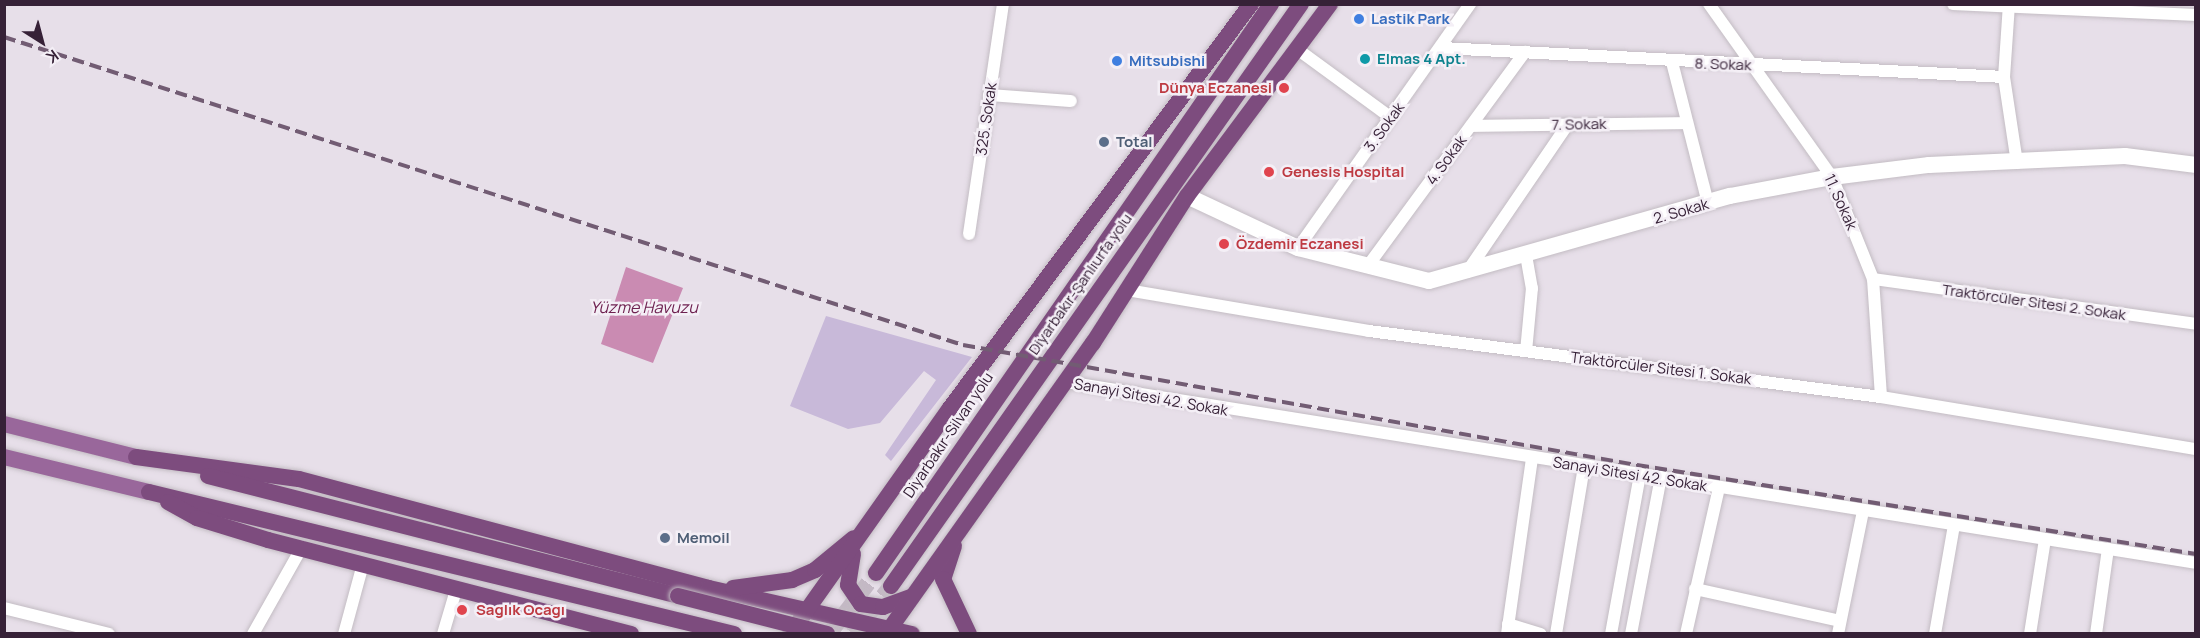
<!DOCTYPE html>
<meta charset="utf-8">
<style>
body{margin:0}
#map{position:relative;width:2200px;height:638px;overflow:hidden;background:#e7dfe9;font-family:Manrope,sans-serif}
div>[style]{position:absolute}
.green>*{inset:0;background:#c8b9d9}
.water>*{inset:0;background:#ca8bb2}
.trunk-tunnel>*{height:16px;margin-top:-8px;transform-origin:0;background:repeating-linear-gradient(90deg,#c4b9c5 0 16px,transparent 0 24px)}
.roads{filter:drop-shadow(0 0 2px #c3bcc3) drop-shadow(0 0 2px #c3bcc3)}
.minor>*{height:12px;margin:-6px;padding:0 6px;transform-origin:6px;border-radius:6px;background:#fff}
.tertiary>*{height:16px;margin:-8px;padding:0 8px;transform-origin:8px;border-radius:8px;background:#fff}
.primary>*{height:16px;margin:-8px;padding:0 8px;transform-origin:8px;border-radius:8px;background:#99679b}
.trunk>*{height:16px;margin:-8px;padding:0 8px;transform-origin:8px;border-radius:8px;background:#7d4c7e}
.rail>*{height:4px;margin-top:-2px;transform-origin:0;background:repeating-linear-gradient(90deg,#725c73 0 12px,transparent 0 18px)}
.bridges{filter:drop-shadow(0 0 2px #c3bcc3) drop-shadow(0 0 2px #c3bcc3)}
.trunk-bridge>*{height:16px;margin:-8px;padding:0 8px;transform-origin:8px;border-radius:8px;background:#7d4c7e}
.dots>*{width:16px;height:16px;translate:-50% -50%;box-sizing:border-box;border:3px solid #f4eff6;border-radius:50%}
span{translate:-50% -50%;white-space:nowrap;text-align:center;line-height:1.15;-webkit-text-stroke:5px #f4eff6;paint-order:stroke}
.shop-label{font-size:15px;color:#366cbe;font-weight:700}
.left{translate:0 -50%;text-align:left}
.culture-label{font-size:15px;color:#0d838f;font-weight:700}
.street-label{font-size:15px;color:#362137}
.health-label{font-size:15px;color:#be3a42;font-weight:700}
.right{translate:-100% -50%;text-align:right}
.service-label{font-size:15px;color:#4e5e75;font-weight:700}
.water-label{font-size:16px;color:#6e2150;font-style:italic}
.frame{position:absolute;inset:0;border:6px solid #362137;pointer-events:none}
.north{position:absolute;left:12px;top:12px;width:60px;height:60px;-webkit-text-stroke:4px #f4eff6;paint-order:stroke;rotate:144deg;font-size:16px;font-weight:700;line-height:24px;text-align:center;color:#362137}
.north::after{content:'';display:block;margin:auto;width:21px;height:27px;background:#362137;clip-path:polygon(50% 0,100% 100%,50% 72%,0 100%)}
</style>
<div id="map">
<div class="green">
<i style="clip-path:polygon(826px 316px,972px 357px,891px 461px,885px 455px,936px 380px,924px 371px,880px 423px,848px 429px,790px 406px)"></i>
</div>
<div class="water">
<i style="clip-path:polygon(626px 267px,683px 288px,653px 363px,601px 344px)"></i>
</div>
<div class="trunk-tunnel">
<i style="left:829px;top:634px;width:77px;rotate:-52.4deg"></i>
<i style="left:853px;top:634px;width:61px;rotate:-51.6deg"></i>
</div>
<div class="roads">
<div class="minor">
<i style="left:1709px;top:4px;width:212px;rotate:54.6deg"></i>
<i style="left:1832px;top:177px;width:110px;rotate:68.1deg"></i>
<i style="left:1873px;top:279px;width:118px;rotate:86.1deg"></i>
<i style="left:1953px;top:4px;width:243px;rotate:2.6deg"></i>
<i style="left:2009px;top:4px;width:73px;rotate:93.9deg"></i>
<i style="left:2004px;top:77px;width:87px;rotate:81.4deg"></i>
<i style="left:1442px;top:48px;width:563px;rotate:2.95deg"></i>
<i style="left:1297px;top:49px;width:115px;rotate:36.2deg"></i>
<i style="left:1672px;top:62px;width:146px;rotate:75.7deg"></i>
<i style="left:989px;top:95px;width:82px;rotate:4.2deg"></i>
<i style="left:1471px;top:126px;width:216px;rotate:-0.8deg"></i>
<i style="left:969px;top:234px;width:232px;rotate:-81.6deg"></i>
<i style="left:1298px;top:248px;width:299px;rotate:-54.8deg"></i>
<i style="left:1526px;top:255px;width:34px;rotate:80deg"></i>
<i style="left:1532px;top:288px;width:63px;rotate:95.4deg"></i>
<i style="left:1367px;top:267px;width:267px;rotate:-53.7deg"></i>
<i style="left:1467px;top:272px;width:179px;rotate:-55.7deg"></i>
<i style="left:1873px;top:279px;width:326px;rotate:7.9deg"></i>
<i style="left:1127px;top:290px;width:245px;rotate:9.6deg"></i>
<i style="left:1369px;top:331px;width:516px;rotate:7.35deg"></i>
<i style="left:1881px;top:397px;width:319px;rotate:9.4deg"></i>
<i style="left:1066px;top:382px;width:1144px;rotate:9.1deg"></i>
<i style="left:1695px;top:589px;width:148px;rotate:12.4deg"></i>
<i style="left:4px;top:608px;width:108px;rotate:13.9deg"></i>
<i style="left:1508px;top:624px;width:34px;rotate:17deg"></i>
<i style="left:253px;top:634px;width:100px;rotate:-60.6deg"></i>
<i style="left:344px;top:634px;width:73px;rotate:-74.8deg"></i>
<i style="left:443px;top:634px;width:46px;rotate:-73.5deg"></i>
<i style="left:1507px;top:634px;width:177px;rotate:-81.9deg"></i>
<i style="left:1556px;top:634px;width:170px;rotate:-80.5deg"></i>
<i style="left:1611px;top:634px;width:162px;rotate:-79.7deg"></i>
<i style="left:1631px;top:634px;width:160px;rotate:-79.2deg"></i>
<i style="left:1686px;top:634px;width:150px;rotate:-77.3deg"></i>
<i style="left:1838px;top:634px;width:126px;rotate:-78.5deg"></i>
<i style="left:1935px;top:634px;width:111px;rotate:-80.1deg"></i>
<i style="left:2030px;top:634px;width:96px;rotate:-81deg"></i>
<i style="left:2096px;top:634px;width:86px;rotate:-82deg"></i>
</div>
<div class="tertiary">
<i style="left:1187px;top:196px;width:123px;rotate:25.1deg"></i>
<i style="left:1298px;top:248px;width:135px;rotate:14.1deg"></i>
<i style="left:1429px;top:281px;width:313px;rotate:-15.8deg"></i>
<i style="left:1730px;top:196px;width:104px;rotate:-10.6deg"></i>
<i style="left:1832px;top:177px;width:98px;rotate:-7.1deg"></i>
<i style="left:1929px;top:165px;width:196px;rotate:-2.6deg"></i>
<i style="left:2125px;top:156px;width:72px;rotate:7.2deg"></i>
</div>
<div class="primary">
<i style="left:4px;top:424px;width:136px;rotate:14deg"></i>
<i style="left:4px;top:457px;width:149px;rotate:13.6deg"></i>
</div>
<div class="trunk">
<i style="left:136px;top:457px;width:164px;rotate:7.7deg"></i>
<i style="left:299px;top:479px;width:424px;rotate:14.9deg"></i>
<i style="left:709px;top:588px;width:208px;rotate:12.8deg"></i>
<i style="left:208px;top:476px;width:485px;rotate:14.3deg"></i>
<i style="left:149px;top:492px;width:602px;rotate:13.64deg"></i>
<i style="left:168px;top:502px;width:33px;rotate:29deg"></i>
<i style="left:197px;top:518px;width:74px;rotate:17.2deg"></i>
<i style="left:268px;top:540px;width:375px;rotate:14.5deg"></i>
<i style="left:954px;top:546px;width:35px;rotate:108deg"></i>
<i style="left:943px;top:579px;width:61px;rotate:64.7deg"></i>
<i style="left:853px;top:554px;width:31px;rotate:99deg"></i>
<i style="left:848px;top:585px;width:23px;rotate:56deg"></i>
<i style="left:861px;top:604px;width:22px;rotate:8deg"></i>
<i style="left:883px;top:607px;width:30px;rotate:-20deg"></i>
<i style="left:876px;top:573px;width:693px;rotate:-55.23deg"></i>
<i style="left:891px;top:586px;width:712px;rotate:-54.84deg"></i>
<i style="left:733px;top:588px;width:60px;rotate:-7.7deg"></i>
<i style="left:792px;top:580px;width:25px;rotate:-23deg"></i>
<i style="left:815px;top:570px;width:50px;rotate:-39.4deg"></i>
<i style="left:790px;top:634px;width:277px;rotate:-54.7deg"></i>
<i style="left:950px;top:408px;width:504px;rotate:-53.31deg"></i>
<i style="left:886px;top:634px;width:357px;rotate:-54.6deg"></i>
<i style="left:1093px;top:343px;width:174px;rotate:-57.4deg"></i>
<i style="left:1187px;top:196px;width:239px;rotate:-53.3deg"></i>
</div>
</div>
<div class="rail">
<i style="left:4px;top:37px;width:1007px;rotate:17.81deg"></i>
<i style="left:963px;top:345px;width:685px;rotate:10.1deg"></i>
<i style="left:1637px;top:465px;width:566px;rotate:9.05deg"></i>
</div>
<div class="bridges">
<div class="trunk-bridge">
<i style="left:678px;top:596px;width:154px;rotate:14.3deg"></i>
</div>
</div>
<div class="dots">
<i style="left:1359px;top:19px;background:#3f7fe0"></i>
<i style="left:1365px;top:59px;background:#0f9aa8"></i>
<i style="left:1117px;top:61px;background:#3f7fe0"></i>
<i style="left:1284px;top:88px;background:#e0444e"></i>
<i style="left:1104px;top:142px;background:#5c6f8a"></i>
<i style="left:1269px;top:172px;background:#e0444e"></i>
<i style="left:1224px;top:244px;background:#e0444e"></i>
<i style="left:665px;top:538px;background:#5c6f8a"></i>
<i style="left:462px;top:610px;background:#e0444e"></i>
</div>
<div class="shop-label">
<span class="left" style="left:1371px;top:19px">Lastik Park</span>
<span class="left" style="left:1129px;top:61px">Mitsubishi</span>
</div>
<div class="culture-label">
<span class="left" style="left:1377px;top:59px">Elmas 4 Apt.</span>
</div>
<div class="street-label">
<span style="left:1723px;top:64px;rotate:2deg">8. Sokak</span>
<span style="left:986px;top:119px;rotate:-82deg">325. Sokak</span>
<span style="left:1579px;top:124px;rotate:-1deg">7. Sokak</span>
<span style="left:1384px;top:127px;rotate:-54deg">3. Sokak</span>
<span style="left:1446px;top:160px;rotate:-54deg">4. Sokak</span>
<span style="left:1841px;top:202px;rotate:66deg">11. Sokak</span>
<span style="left:1681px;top:211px;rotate:-16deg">2. Sokak</span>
<span style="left:1080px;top:284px;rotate:-55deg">Diyarbakır-Şanlıurfa yolu</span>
<span style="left:2034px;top:302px;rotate:8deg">Traktörcüler Sitesi 2. Sokak</span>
<span style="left:1661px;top:368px;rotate:7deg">Traktörcüler Sitesi 1. Sokak</span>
<span style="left:1151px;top:397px;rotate:10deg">Sanayi Sitesi 42. Sokak</span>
<span style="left:948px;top:435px;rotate:-56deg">Diyarbakır-Silvan yolu</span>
<span style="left:1630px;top:474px;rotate:9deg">Sanayi Sitesi 42. Sokak</span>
</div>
<div class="health-label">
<span class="right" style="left:1272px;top:88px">Dünya Eczanesi</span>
<span class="left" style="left:1282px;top:172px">Genesis Hospital</span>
<span class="left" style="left:1236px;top:244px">Özdemir Eczanesi</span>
<span class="left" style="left:476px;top:610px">Saglık Ocagı</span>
</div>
<div class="service-label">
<span class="left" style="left:1116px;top:142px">Total</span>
<span class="left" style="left:677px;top:538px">Memoil</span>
</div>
<div class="water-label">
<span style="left:644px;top:307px">Yüzme Havuzu</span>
</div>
<div class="frame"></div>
<div class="north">K</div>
</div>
